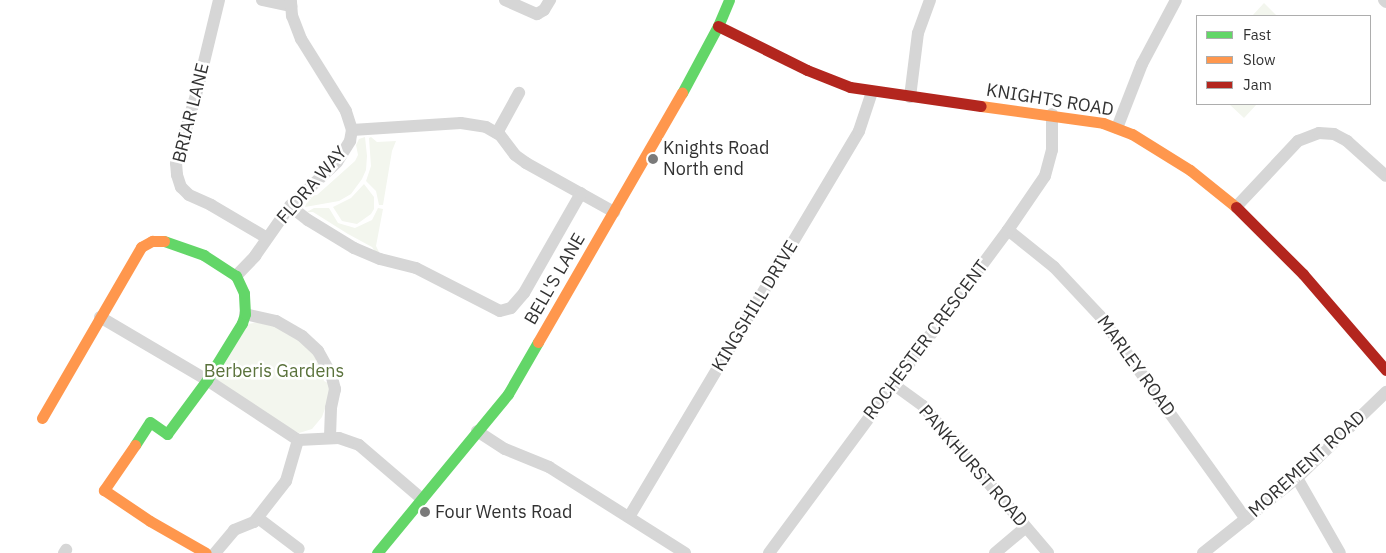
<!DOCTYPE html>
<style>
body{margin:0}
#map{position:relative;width:1386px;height:553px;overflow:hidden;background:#fff;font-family:"IBM Plex Sans",sans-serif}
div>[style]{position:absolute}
.green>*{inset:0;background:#f3f6ee}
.street>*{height:12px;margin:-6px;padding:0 6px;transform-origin:6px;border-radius:6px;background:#d6d6d6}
.fast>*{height:11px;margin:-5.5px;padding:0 5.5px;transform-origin:5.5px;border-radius:5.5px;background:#63d668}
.slow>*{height:11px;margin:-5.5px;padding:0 5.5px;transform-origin:5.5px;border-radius:5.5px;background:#ff974d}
.jam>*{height:11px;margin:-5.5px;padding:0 5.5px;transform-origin:5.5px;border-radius:5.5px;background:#b3261e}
.dots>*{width:14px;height:14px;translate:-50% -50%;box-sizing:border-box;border:2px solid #fff;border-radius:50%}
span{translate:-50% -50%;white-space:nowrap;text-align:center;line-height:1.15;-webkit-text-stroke:5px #fff;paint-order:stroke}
.street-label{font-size:18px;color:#323232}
.poi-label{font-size:18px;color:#323232}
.left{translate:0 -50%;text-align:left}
.park-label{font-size:18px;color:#5a723b}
.legend{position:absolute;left:1196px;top:15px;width:175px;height:90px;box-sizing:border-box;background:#fff;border:1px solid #adadad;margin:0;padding:6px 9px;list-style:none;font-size:15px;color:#323232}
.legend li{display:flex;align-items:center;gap:10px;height:25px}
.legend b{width:25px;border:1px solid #adadad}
</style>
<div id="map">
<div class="green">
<i style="clip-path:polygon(1264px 3px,1277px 16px,1252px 16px)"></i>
<i style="clip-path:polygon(1229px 104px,1257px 104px,1244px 118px)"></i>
<i style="clip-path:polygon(365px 137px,367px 156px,366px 170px,362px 179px,351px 194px,339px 201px,305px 207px,309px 196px,317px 195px,355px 161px,358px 155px,356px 145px,359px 139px)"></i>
<i style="clip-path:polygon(371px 137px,377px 142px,396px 141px,392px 151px,383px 205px,379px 205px,376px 191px,366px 181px,371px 166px,369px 138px)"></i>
<i style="clip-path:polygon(364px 184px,374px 197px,374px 209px,371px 214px,357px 224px,342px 221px,333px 207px,351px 198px)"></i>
<i style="clip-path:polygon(314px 208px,329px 208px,338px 223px,355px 228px,372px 220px,378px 208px,383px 209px,376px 246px,379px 252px,376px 253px,372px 247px,348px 234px,313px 212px,307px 212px)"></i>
<i style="clip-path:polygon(258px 322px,271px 323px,310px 348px,319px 365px,324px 381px,330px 384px,329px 397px,322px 417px,312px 429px,299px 433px,286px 427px,221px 385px,216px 378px,248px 324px)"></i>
</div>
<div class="street">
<i style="left:219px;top:0;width:98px;rotate:103.6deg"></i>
<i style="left:196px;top:95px;width:71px;rotate:106.4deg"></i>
<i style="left:176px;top:163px;width:12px;rotate:85deg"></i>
<i style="left:177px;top:175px;width:13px;rotate:72deg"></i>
<i style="left:181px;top:187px;width:11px;rotate:45deg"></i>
<i style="left:189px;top:195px;width:24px;rotate:24deg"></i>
<i style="left:211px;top:205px;width:65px;rotate:30.5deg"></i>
<i style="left:262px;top:0;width:30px;rotate:12deg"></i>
<i style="left:505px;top:0;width:35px;rotate:24deg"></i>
<i style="left:537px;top:14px;width:8px;rotate:-30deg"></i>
<i style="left:544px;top:10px;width:12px;rotate:-59deg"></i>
<i style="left:1384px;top:0;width:3px;rotate:45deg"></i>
<i style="left:910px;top:97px;width:64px;rotate:-82.9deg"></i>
<i style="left:918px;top:33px;width:35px;rotate:-70deg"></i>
<i style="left:1117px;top:128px;width:69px;rotate:-68.7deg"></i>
<i style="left:1142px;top:64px;width:72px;rotate:-62deg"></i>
<i style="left:352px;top:130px;width:109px;rotate:-3.7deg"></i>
<i style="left:461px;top:123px;width:25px;rotate:9deg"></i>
<i style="left:486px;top:127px;width:16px;rotate:30deg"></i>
<i style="left:500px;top:135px;width:25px;rotate:53deg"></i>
<i style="left:515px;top:155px;width:14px;rotate:36deg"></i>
<i style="left:526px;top:163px;width:101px;rotate:29.1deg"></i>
<i style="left:497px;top:133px;width:46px;rotate:-61.2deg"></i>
<i style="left:290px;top:206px;width:23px;rotate:38deg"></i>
<i style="left:308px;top:220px;width:54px;rotate:31.3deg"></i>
<i style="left:354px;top:248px;width:28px;rotate:23deg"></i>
<i style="left:380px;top:259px;width:37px;rotate:14deg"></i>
<i style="left:416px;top:268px;width:94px;rotate:27.1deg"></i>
<i style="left:500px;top:311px;width:11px;rotate:-15deg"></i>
<i style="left:511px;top:308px;width:20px;rotate:-49deg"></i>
<i style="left:524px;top:293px;width:115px;rotate:-60.3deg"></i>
<i style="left:1236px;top:207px;width:91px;rotate:-46.8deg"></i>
<i style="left:1298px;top:141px;width:22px;rotate:-21deg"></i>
<i style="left:1319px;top:133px;width:15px;rotate:4deg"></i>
<i style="left:1334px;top:134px;width:15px;rotate:28deg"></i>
<i style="left:1347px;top:141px;width:52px;rotate:41.9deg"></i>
<i style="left:1008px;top:230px;width:59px;rotate:38.8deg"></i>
<i style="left:1054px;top:267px;width:67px;rotate:46.8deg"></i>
<i style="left:1100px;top:316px;width:250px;rotate:54.3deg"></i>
<i style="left:236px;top:276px;width:28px;rotate:-46deg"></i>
<i style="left:255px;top:256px;width:61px;rotate:-55deg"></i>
<i style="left:290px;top:206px;width:64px;rotate:-43.1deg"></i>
<i style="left:337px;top:162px;width:25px;rotate:-58deg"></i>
<i style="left:350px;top:141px;width:11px;rotate:-80deg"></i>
<i style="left:352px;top:130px;width:20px;rotate:-108deg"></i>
<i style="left:346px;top:111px;width:85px;rotate:-122deg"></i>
<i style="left:301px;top:39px;width:25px;rotate:-111deg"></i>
<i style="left:292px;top:16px;width:16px;rotate:-94deg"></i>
<i style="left:245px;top:314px;width:32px;rotate:13deg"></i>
<i style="left:276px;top:321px;width:30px;rotate:30deg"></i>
<i style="left:302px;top:336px;width:22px;rotate:43deg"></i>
<i style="left:318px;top:351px;width:26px;rotate:61deg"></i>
<i style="left:331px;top:374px;width:16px;rotate:75deg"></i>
<i style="left:335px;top:389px;width:19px;rotate:102deg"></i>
<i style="left:331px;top:408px;width:30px;rotate:92deg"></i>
<i style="left:100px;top:317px;width:124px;rotate:30.5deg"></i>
<i style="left:207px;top:380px;width:109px;rotate:33.4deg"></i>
<i style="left:298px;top:440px;width:41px;rotate:-2.8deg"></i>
<i style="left:339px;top:438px;width:21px;rotate:19deg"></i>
<i style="left:359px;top:445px;width:83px;rotate:40.6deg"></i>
<i style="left:893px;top:384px;width:37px;rotate:36deg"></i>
<i style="left:923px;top:406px;width:193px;rotate:49.6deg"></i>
<i style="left:477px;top:431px;width:33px;rotate:33deg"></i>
<i style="left:505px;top:449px;width:48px;rotate:22.2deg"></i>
<i style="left:549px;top:467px;width:161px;rotate:32.3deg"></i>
<i style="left:1297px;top:478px;width:86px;rotate:60.2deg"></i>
<i style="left:629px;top:517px;width:449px;rotate:-59.2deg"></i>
<i style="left:859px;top:131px;width:41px;rotate:-71.6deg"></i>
<i style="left:258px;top:518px;width:51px;rotate:37.1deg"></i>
<i style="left:64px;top:553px;width:4px;rotate:-56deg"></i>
<i style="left:215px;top:553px;width:30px;rotate:-50deg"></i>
<i style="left:234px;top:530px;width:22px;rotate:-22deg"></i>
<i style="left:254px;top:522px;width:52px;rotate:-52deg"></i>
<i style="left:286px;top:481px;width:43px;rotate:-73.7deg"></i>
<i style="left:769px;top:553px;width:402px;rotate:-53.5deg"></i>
<i style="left:1008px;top:230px;width:65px;rotate:-55.6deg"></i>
<i style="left:1045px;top:176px;width:27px;rotate:-75deg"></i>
<i style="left:1052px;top:150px;width:36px;rotate:-90deg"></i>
<i style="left:995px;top:553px;width:40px;rotate:-40deg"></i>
<i style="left:1203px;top:553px;width:120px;rotate:-38.6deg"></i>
<i style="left:1297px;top:478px;width:124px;rotate:-44deg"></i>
</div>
<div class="fast">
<i style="left:682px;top:93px;width:76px;rotate:-61.8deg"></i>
<i style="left:718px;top:26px;width:28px;rotate:-67deg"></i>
<i style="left:135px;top:445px;width:27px;rotate:-57deg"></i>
<i style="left:150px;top:422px;width:21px;rotate:35deg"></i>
<i style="left:167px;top:434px;width:67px;rotate:-53.5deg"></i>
<i style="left:207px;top:380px;width:67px;rotate:-58.4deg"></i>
<i style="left:242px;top:323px;width:9px;rotate:-72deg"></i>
<i style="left:245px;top:314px;width:21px;rotate:-93deg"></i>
<i style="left:244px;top:293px;width:19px;rotate:-115deg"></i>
<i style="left:236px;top:276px;width:38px;rotate:-147deg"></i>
<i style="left:204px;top:255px;width:42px;rotate:-160.7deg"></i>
<i style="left:377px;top:553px;width:206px;rotate:-50.5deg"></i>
<i style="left:508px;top:394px;width:60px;rotate:-60deg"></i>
</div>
<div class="slow">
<i style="left:981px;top:106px;width:123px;rotate:7.9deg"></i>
<i style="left:1103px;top:123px;width:31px;rotate:21deg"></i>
<i style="left:1132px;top:134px;width:68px;rotate:31.8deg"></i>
<i style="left:1190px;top:170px;width:59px;rotate:38.8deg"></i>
<i style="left:538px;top:342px;width:288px;rotate:-60deg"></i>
<i style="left:42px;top:418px;width:198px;rotate:-59.9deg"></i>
<i style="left:141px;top:247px;width:13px;rotate:-29deg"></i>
<i style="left:152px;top:241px;width:12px"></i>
<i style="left:135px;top:445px;width:55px;rotate:124.6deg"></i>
<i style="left:104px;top:490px;width:55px;rotate:34deg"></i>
<i style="left:150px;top:521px;width:64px;rotate:29.7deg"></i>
</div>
<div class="jam">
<i style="left:718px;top:26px;width:99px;rotate:26.3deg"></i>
<i style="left:807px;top:70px;width:46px;rotate:21.6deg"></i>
<i style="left:850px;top:87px;width:132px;rotate:8.3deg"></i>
<i style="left:1236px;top:207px;width:95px;rotate:45deg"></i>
<i style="left:1303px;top:274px;width:127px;rotate:49.2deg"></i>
</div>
<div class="dots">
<i style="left:653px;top:159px;background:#7a7a7a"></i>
<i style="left:425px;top:512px;background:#7a7a7a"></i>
</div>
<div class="street-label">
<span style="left:1050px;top:100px;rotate:9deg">KNIGHTS ROAD</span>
<span style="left:191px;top:113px;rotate:-76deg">BRIAR LANE</span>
<span style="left:312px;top:185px;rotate:-49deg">FLORA WAY</span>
<span style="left:555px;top:279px;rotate:-60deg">BELL'S LANE</span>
<span style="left:755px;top:306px;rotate:-59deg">KINGSHILL DRIVE</span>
<span style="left:926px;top:340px;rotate:-53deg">ROCHESTER CRESCENT</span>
<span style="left:1136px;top:366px;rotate:54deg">MARLEY ROAD</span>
<span style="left:1307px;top:464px;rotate:-42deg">MOREMENT ROAD</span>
<span style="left:973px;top:466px;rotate:49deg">PANKHURST ROAD</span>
</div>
<div class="poi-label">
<span class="left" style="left:663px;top:159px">Knights Road<br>North end</span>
<span class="left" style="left:435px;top:512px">Four Wents Road</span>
</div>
<div class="park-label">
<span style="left:274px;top:371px">Berberis Gardens</span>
</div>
<ul class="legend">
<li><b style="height:6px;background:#63d668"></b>Fast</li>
<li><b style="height:6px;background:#ff974d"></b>Slow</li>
<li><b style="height:6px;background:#b3261e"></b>Jam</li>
</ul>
</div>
